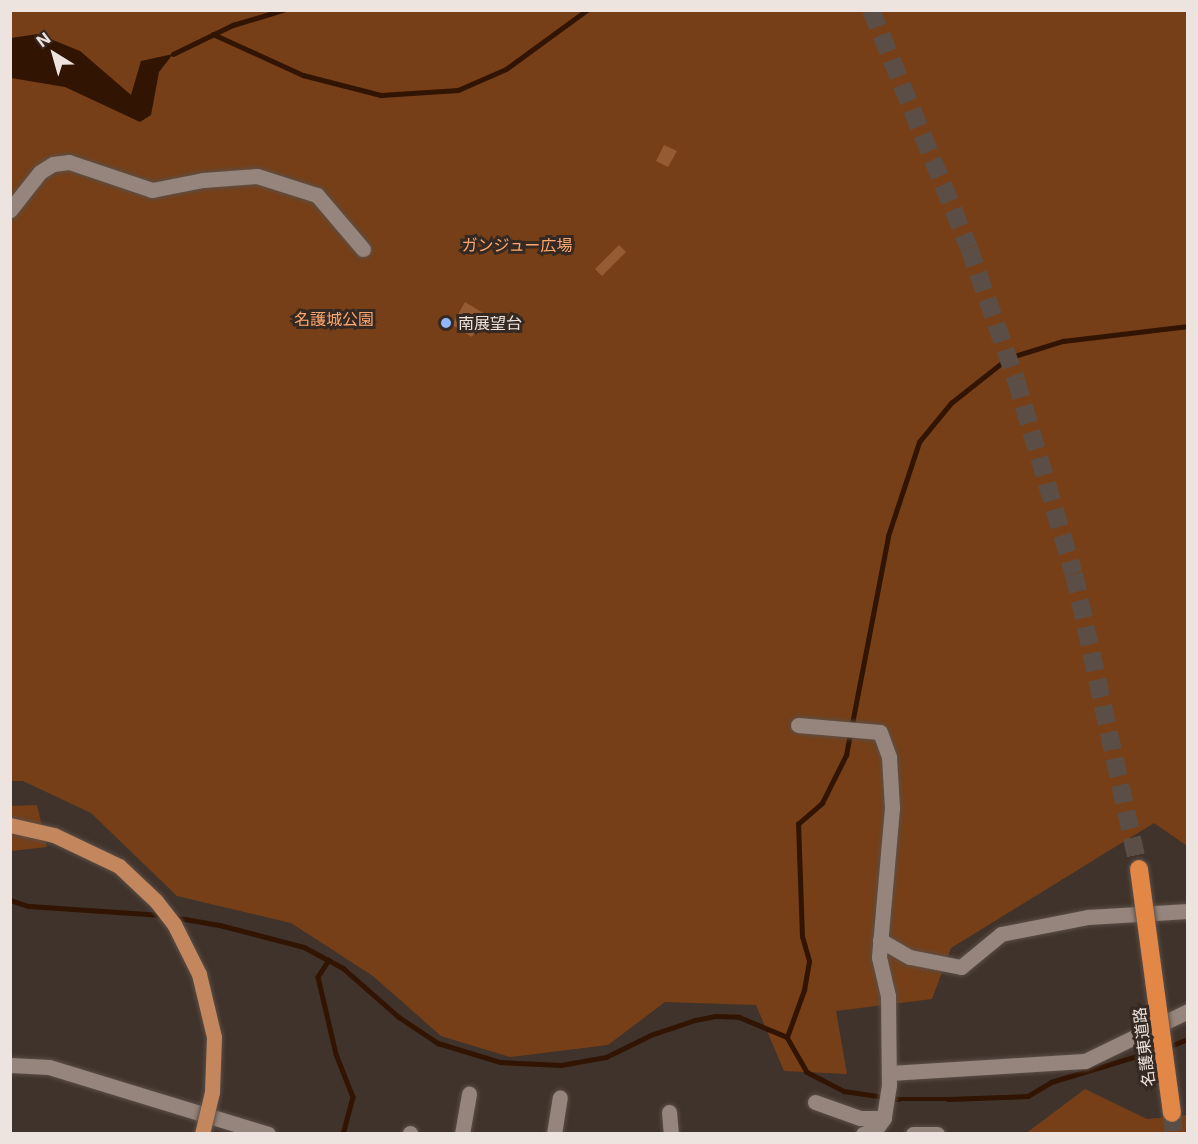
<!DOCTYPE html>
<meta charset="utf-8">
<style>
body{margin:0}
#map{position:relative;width:1198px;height:1144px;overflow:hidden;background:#40332b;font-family:Inter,"Noto Sans JP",sans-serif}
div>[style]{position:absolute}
.green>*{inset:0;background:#763f17}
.water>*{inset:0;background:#311401}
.stream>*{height:4.5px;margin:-2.25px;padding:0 2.25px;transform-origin:2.25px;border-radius:2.25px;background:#311401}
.building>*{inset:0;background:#955b33}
.highway-tunnel>*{height:18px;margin-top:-9px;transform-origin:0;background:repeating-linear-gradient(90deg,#5a4e46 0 18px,transparent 0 27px)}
.roads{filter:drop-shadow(0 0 2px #5a4f48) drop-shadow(0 0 2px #5a4f48)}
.minor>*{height:15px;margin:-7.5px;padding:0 7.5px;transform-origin:7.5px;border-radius:7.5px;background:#95857c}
.bridges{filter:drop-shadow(0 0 2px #5a4f48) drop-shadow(0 0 2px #5a4f48)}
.major-bridge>*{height:15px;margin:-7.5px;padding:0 7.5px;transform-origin:7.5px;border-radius:7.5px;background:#c4865c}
.highway-bridge>*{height:18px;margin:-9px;padding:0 9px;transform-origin:9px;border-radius:9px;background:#e38747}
.dots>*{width:16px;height:16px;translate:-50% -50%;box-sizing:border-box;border:3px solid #362921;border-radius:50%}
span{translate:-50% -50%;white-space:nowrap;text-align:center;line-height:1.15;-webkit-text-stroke:6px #362921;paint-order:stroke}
.park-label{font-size:16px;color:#fea871}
.poi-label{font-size:16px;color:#ede4df}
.left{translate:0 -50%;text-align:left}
.street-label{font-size:16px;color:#ede4df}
.frame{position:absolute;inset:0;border:12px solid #ede4df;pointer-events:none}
.north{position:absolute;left:24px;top:24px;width:60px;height:60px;-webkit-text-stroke:4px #362921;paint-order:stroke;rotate:323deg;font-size:16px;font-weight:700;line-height:24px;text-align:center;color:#ede4df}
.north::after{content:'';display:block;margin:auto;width:21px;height:27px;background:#ede4df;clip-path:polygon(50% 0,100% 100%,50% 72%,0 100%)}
</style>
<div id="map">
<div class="green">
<i style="clip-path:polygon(10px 11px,1187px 11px,1187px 846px,1154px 823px,951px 948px,932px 999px,836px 1011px,847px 1074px,784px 1071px,756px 1005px,665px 1002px,608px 1045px,510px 1057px,441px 1036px,373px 976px,291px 923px,177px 896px,91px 813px,23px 781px,11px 781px)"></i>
<i style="clip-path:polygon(37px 805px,47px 847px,11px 851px,10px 806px)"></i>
<i style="clip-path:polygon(1085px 1089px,1147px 1119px,1187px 1115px,1187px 1133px,1025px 1134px)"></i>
</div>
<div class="water">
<i style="clip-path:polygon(38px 34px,80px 51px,131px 95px,141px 61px,173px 54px,159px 72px,151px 115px,140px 122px,65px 87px,11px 78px,11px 38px)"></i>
</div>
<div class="stream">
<i style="left:213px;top:34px;width:99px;rotate:24.5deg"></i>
<i style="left:303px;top:75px;width:81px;rotate:14.4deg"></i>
<i style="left:381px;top:95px;width:77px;rotate:-3.7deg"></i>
<i style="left:458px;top:90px;width:52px;rotate:-23.6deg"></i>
<i style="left:506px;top:69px;width:100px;rotate:-36.1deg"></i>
<i style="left:173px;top:54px;width:67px;rotate:-25.8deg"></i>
<i style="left:233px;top:25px;width:52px;rotate:-16.7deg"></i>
<i style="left:10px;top:900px;width:20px;rotate:18deg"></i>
<i style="left:29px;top:906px;width:133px;rotate:3.9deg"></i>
<i style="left:173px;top:917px;width:48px;rotate:9.7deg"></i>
<i style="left:220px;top:925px;width:87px;rotate:14.7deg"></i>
<i style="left:304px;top:947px;width:44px;rotate:28.3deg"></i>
<i style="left:343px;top:968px;width:74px;rotate:41.2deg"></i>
<i style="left:399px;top:1017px;width:47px;rotate:33.7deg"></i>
<i style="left:438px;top:1043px;width:65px;rotate:17deg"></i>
<i style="left:500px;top:1062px;width:61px;rotate:2.8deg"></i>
<i style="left:561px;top:1065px;width:46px;rotate:-10.1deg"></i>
<i style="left:606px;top:1057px;width:50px;rotate:-26.1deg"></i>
<i style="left:651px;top:1035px;width:46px;rotate:-18.8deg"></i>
<i style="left:695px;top:1020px;width:20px;rotate:-11deg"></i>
<i style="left:715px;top:1016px;width:24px;rotate:2deg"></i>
<i style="left:739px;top:1017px;width:52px;rotate:22.6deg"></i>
<i style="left:787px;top:1037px;width:40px;rotate:60.3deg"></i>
<i style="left:807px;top:1072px;width:42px;rotate:27.2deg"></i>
<i style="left:844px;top:1091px;width:55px;rotate:8.4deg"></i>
<i style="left:898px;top:1099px;width:50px"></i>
<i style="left:948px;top:1099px;width:80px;rotate:-2.1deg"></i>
<i style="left:1028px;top:1096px;width:27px;rotate:-31deg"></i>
<i style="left:1051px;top:1082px;width:114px;rotate:-16.8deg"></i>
<i style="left:329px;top:960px;width:20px;rotate:123deg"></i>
<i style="left:318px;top:977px;width:79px;rotate:76.8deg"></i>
<i style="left:336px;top:1054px;width:46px;rotate:68.4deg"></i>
<i style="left:353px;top:1097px;width:38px;rotate:105deg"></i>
<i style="left:787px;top:1037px;width:50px;rotate:-70.1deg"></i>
<i style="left:804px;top:990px;width:29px;rotate:-80deg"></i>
<i style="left:809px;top:961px;width:25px;rotate:-106deg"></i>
<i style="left:802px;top:937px;width:113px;rotate:-92deg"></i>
<i style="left:798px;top:824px;width:32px;rotate:-41deg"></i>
<i style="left:822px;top:803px;width:54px;rotate:-63.4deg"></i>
<i style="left:846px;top:755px;width:223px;rotate:-79.1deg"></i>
<i style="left:888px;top:536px;width:99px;rotate:-71.7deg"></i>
<i style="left:919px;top:442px;width:50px;rotate:-50.6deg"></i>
<i style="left:951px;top:403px;width:73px;rotate:-38.3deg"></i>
<i style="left:1008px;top:358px;width:58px;rotate:-17.2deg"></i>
<i style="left:1063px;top:341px;width:126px;rotate:-6.8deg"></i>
<i style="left:1168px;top:1047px;width:22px;rotate:-22deg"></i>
</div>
<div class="building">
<i style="clip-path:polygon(664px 145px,677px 151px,668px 167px,656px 161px)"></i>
<i style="clip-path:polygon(619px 245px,626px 252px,602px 276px,595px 269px)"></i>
<i style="clip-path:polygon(465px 302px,485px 314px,472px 337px,452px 325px)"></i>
</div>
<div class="highway-tunnel">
<i style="left:871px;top:10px;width:257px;rotate:67.6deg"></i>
<i style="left:969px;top:248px;width:140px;rotate:70.4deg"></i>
<i style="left:1016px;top:380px;width:202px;rotate:73.4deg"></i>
<i style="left:1074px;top:574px;width:302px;rotate:77.6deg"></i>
<i style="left:1172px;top:1113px;width:21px;rotate:85deg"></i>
</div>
<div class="roads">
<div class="minor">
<i style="left:10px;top:210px;width:48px;rotate:-51.7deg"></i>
<i style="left:40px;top:172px;width:15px;rotate:-32deg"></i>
<i style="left:53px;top:164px;width:16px;rotate:-7deg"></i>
<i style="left:69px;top:162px;width:88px;rotate:18.6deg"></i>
<i style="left:152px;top:190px;width:52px;rotate:-11.1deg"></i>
<i style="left:203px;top:180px;width:54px;rotate:-4.2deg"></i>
<i style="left:257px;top:176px;width:63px;rotate:17.6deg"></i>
<i style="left:317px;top:195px;width:71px;rotate:49.6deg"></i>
<i style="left:798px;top:725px;width:82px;rotate:4.9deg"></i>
<i style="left:880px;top:732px;width:27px;rotate:70deg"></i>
<i style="left:889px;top:757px;width:51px;rotate:86.6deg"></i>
<i style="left:892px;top:808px;width:150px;rotate:95deg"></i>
<i style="left:879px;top:957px;width:40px;rotate:77deg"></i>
<i style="left:888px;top:996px;width:89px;rotate:89.4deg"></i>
<i style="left:889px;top:1085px;width:33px;rotate:99deg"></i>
<i style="left:884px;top:1118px;width:14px;rotate:126deg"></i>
<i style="left:876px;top:1129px;width:14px;rotate:159deg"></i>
<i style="left:880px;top:940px;width:34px;rotate:30deg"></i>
<i style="left:910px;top:957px;width:52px;rotate:11.1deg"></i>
<i style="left:961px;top:967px;width:52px;rotate:-39.5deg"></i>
<i style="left:1001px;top:934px;width:89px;rotate:-11.1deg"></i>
<i style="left:1088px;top:917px;width:100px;rotate:-3.4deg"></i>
<i style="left:10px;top:1065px;width:39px;rotate:3deg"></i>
<i style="left:49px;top:1067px;width:229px;rotate:17deg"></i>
<i style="left:889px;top:1073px;width:196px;rotate:-3.5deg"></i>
<i style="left:1085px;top:1061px;width:114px;rotate:-25.9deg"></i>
<i style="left:815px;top:1102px;width:48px;rotate:19.6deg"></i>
<i style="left:860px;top:1118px;width:24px"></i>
<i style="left:669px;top:1112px;width:22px;rotate:85deg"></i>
<i style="left:410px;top:1134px;width:1px;rotate:-90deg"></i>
<i style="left:462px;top:1134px;width:41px;rotate:-80.1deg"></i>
<i style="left:554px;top:1134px;width:37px;rotate:-81deg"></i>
<i style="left:913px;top:1134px;width:24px"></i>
</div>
</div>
<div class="bridges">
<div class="major-bridge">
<i style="left:10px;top:825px;width:45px;rotate:12.8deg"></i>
<i style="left:54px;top:835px;width:72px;rotate:25.5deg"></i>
<i style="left:119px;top:866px;width:51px;rotate:43.4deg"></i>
<i style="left:156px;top:901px;width:29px;rotate:52deg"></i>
<i style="left:174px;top:924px;width:56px;rotate:63.4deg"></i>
<i style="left:199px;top:974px;width:65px;rotate:76.6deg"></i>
<i style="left:214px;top:1037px;width:55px;rotate:92.1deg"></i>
<i style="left:212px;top:1092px;width:43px;rotate:103.4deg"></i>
</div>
<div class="highway-bridge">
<i style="left:1139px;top:869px;width:246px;rotate:82.3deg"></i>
</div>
</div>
<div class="dots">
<i style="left:446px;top:323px;background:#93b7fd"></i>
</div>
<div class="park-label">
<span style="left:517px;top:245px">ガンジュー広場</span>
<span style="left:334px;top:319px">名護城公園</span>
</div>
<div class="poi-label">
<span class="left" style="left:458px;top:323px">南展望台</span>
</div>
<div class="street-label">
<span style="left:1144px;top:1047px;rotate:-97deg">名護東道路</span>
</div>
<div class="frame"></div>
<div class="north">N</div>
</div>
